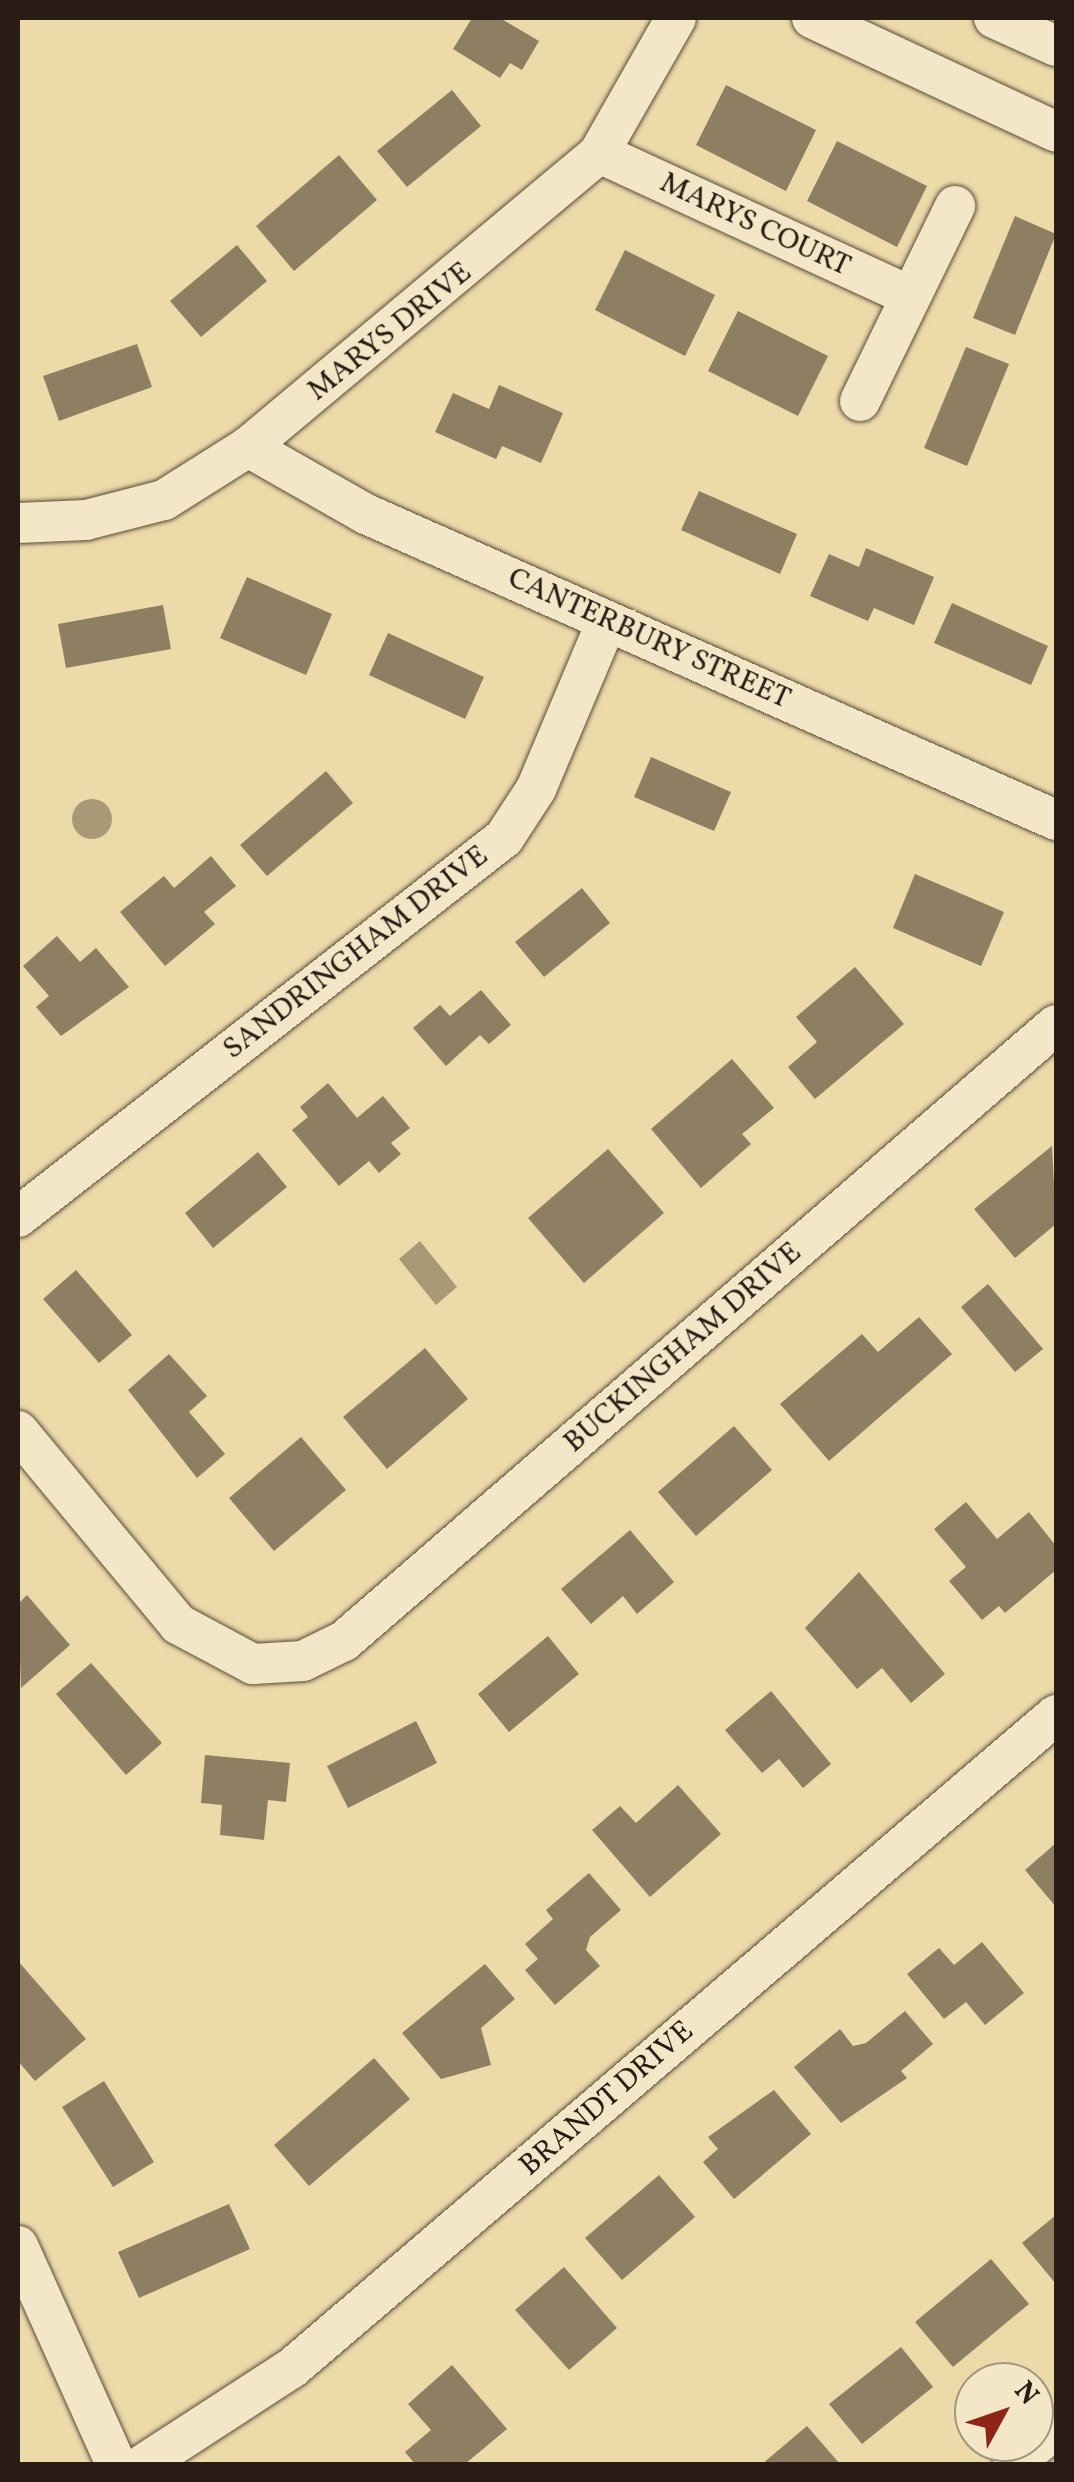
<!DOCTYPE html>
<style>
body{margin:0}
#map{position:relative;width:1074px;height:2482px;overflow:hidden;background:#eddaa9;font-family:Vollkorn,serif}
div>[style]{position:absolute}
.water>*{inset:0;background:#a97}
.round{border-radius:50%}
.building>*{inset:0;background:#8e7f62}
.roads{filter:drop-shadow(0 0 2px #594c3a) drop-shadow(0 0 2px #594c3a)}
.minor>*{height:40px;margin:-20px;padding:0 20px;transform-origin:20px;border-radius:20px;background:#f3e7c7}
span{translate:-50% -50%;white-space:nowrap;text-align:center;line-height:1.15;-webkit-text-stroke:9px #f3e7c7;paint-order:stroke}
.street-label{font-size:30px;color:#281c15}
.frame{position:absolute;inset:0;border:20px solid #281c15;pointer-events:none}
.north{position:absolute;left:954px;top:2362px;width:100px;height:100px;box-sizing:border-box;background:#f3e7c7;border:2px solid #a29680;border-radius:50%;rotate:50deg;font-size:28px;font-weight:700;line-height:40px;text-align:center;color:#281c15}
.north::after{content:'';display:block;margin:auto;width:35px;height:45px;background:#8f2418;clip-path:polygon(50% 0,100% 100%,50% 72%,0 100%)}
</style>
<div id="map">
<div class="water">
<i class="round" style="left:72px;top:799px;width:40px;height:40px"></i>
<i style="clip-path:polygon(420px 1241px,457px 1287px,436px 1305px,399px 1259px)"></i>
</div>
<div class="building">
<i style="clip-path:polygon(472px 18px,500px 18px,539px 41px,522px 70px,510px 63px,500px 78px,453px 49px)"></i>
<i style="clip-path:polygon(726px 85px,816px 130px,786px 191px,696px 145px)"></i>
<i style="clip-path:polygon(452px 90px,481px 126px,407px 187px,377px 151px)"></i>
<i style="clip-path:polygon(837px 141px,927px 186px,897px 247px,807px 201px)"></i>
<i style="clip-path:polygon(339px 155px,377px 200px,294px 271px,256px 226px)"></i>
<i style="clip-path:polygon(1015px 216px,1056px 234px,1015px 335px,973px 318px)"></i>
<i style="clip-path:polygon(237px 245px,267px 281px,201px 337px,170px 301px)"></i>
<i style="clip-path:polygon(625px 250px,715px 295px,685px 356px,595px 310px)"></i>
<i style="clip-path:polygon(738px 311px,828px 356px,798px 416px,708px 371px)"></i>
<i style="clip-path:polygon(137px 344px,152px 387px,59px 421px,43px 376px)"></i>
<i style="clip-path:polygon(966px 347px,1009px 364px,967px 466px,924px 448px)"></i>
<i style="clip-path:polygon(499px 385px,563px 413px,541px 463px,502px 446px,496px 459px,435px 432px,453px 393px,489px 409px)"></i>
<i style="clip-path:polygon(699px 491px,797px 534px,780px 574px,681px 530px)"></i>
<i style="clip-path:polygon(866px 548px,934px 577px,914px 625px,874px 608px,868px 621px,810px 596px,829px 554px,859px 567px)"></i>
<i style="clip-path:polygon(247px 577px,332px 614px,306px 675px,220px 638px)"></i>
<i style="clip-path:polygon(952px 603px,1048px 646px,1031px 685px,934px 643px)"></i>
<i style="clip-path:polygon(163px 605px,171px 649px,66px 668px,58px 624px)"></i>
<i style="clip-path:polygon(388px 633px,484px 677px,465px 719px,369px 675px)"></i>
<i style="clip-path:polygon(651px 757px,731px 792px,714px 831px,634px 797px)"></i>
<i style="clip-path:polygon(326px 771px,353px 803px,267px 876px,240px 845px)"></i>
<i style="clip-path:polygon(211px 856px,236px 886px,204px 912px,215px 924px,165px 966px,120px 912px,164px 876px,174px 888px)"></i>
<i style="clip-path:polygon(915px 874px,1004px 912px,981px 966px,893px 928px)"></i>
<i style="clip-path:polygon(582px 888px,610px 923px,544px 977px,515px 942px)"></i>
<i style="clip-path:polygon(57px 936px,80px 962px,96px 948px,129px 987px,61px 1036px,36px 1007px,49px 996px,23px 966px)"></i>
<i style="clip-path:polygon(855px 967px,904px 1024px,815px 1099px,788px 1067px,817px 1042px,796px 1017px)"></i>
<i style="clip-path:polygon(481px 990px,511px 1025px,489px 1044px,480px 1035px,446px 1066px,413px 1028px,440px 1005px,450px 1016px)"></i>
<i style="clip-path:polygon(732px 1059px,774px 1108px,742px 1134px,751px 1144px,701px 1188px,651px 1129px)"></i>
<i style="clip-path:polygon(328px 1083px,357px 1118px,383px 1096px,410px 1128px,391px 1143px,401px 1154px,379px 1173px,369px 1161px,339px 1186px,292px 1130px,308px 1117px,300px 1107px)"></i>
<i style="clip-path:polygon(1052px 1146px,1056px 1224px,1015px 1258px,974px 1209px)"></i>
<i style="clip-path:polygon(608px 1149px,664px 1213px,584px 1283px,528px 1218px)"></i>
<i style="clip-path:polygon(258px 1152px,287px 1187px,213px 1248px,185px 1213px)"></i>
<i style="clip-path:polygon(76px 1270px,132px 1335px,99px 1363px,43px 1299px)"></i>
<i style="clip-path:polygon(988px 1284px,1043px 1349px,1015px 1372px,961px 1307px)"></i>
<i style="clip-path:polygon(919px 1317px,952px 1354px,829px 1461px,780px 1404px,862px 1334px,878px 1352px)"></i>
<i style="clip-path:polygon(425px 1348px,468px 1399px,387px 1469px,343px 1417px)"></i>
<i style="clip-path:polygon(169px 1354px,207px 1396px,189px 1412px,225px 1454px,197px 1478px,128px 1390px)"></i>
<i style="clip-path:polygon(734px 1426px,772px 1470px,696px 1536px,658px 1492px)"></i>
<i style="clip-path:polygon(301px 1437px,346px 1490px,274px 1551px,229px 1498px)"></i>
<i style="clip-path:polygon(966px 1502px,997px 1539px,1029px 1512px,1056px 1546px,1056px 1570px,1005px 1613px,999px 1606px,982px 1620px,949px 1581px,966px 1567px,934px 1529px)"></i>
<i style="clip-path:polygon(630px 1530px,674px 1582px,637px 1614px,623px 1596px,591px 1624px,561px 1589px)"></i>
<i style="clip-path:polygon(859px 1572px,945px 1674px,911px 1703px,882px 1668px,857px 1689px,805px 1628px)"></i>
<i style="clip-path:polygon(27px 1595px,70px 1645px,21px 1688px,18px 1604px)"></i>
<i style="clip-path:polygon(548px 1636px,579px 1674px,509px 1732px,478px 1694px)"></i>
<i style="clip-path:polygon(91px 1663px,162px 1743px,126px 1775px,56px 1694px)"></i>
<i style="clip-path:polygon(771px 1691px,831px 1764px,803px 1788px,779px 1759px,762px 1773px,725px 1730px)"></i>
<i style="clip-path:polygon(416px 1721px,437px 1763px,348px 1808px,327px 1766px)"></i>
<i style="clip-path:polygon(205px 1755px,290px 1763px,286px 1802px,268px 1800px,264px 1840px,220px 1835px,222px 1805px,201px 1803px)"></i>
<i style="clip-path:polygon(678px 1785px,721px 1834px,650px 1897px,592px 1830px,620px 1806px,636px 1823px)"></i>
<i style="clip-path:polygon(1056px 1843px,1056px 1907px,1025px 1870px)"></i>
<i style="clip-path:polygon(589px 1873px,621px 1910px,590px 1937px,586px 1950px,600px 1966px,555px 2005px,525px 1970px,538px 1959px,525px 1944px,553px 1919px,546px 1910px)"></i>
<i style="clip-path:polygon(982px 1942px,1024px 1993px,985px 2025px,966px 2002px,944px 2019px,907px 1974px,939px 1948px,954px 1965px)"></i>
<i style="clip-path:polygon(18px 1961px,86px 2039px,35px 2081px,18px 2061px)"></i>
<i style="clip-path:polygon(485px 1964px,515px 1999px,481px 2028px,491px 2065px,441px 2079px,402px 2033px)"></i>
<i style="clip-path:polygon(905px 2011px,933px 2044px,901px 2071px,907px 2078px,841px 2123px,794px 2067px,840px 2029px,853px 2046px,866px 2043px)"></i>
<i style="clip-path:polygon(374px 2058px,410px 2099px,309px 2186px,274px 2145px)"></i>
<i style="clip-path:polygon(104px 2081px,154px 2162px,113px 2187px,62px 2107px)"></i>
<i style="clip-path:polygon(774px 2090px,811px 2134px,734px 2199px,703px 2162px,718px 2149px,708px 2137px)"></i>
<i style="clip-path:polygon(659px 2175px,695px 2217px,622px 2280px,585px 2238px)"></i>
<i style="clip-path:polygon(229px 2204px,250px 2249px,139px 2298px,118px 2252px)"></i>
<i style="clip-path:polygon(1056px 2215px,1056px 2284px,1022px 2243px)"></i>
<i style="clip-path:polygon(991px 2259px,1029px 2304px,953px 2367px,915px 2322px)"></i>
<i style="clip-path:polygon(564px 2267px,617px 2328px,569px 2370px,515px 2310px)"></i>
<i style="clip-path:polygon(901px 2347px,933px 2387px,862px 2444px,829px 2404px)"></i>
<i style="clip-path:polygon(452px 2365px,507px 2429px,465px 2464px,415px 2464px,405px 2452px,431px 2430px,408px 2404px)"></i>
<i style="clip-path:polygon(807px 2426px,840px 2464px,762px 2464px)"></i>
</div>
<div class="roads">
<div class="minor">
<i style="left:812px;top:18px;width:269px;rotate:25deg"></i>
<i style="left:994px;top:18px;width:68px;rotate:24.3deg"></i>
<i style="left:599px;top:153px;width:342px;rotate:24.7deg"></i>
<i style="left:860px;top:401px;width:217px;rotate:-64deg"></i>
<i style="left:248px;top:447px;width:136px;rotate:29.6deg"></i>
<i style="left:366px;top:514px;width:755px;rotate:23.92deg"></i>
<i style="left:18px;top:523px;width:68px;rotate:-2.5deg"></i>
<i style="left:86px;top:520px;width:81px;rotate:-14.4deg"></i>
<i style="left:164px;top:500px;width:99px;rotate:-32.2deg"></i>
<i style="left:248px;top:447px;width:458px;rotate:-39.9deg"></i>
<i style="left:599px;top:153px;width:155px;rotate:-60.3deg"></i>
<i style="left:18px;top:1217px;width:616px;rotate:-37.95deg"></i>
<i style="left:504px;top:838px;width:59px;rotate:-56.9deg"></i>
<i style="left:536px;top:789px;width:182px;rotate:-67.1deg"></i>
<i style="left:18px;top:1431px;width:251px;rotate:50.3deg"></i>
<i style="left:178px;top:1624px;width:85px;rotate:28.1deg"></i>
<i style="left:253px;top:1664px;width:50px;rotate:-3.4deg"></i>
<i style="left:303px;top:1661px;width:46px;rotate:-26deg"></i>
<i style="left:344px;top:1641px;width:941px;rotate:-40.87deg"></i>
<i style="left:18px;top:2246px;width:239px;rotate:65.8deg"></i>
<i style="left:144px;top:2464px;width:176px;rotate:-33deg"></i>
<i style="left:292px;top:2368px;width:1005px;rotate:-40.52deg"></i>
<i style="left:1013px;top:2464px;width:56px;rotate:-39.9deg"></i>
</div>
</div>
<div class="street-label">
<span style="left:755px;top:225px;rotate:25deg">MARYS COURT</span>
<span style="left:390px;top:332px;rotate:-39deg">MARYS DRIVE</span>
<span style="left:649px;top:639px;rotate:24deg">CANTERBURY STREET</span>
<span style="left:356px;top:953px;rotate:-38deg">SANDRINGHAM DRIVE</span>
<span style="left:683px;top:1348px;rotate:-41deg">BUCKINGHAM DRIVE</span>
<span style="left:607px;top:2099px;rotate:-41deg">BRANDT DRIVE</span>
</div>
<div class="frame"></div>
<div class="north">N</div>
</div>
